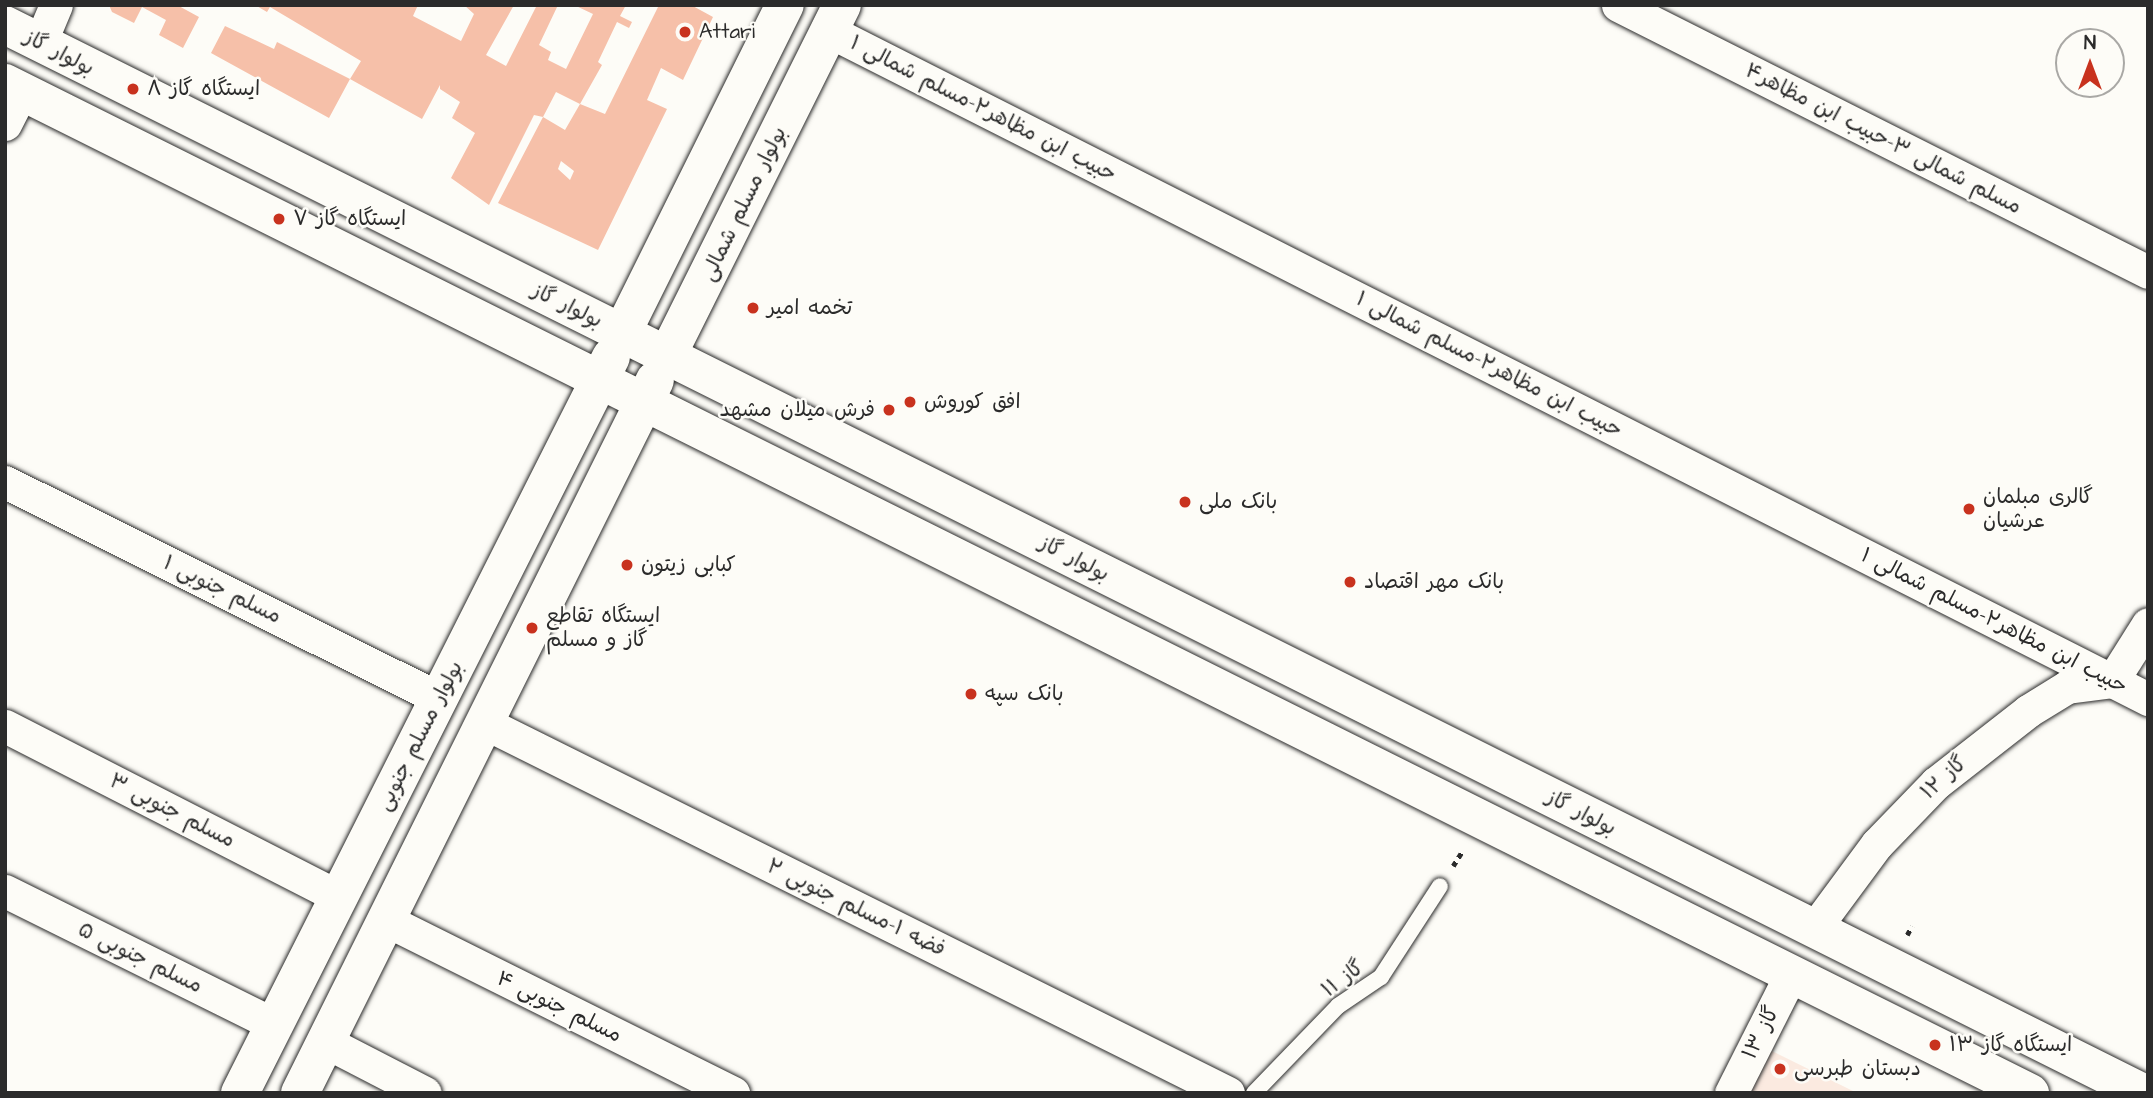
<!DOCTYPE html>
<meta charset="utf-8">
<style>
body{margin:0}
#map{position:relative;width:2153px;height:1098px;overflow:hidden;background:#fdfcf7;font-family:"Architects Daughter","Playpen Sans Arabic",sans-serif}
div>[style]{position:absolute}
.built>*{inset:0;background:#fbeae0}
.building>*{inset:0;background:#f6c0a9}
.path>*{height:4.5px;margin-top:-2.25px;transform-origin:0;background:repeating-linear-gradient(90deg,#2b2b2b 0 5px,transparent 0 10px)}
.roads{filter:drop-shadow(0 0 2px #2b2b2b) drop-shadow(0 0 2px #2b2b2b)}
.service>*{height:16px;margin:-8px;padding:0 8px;transform-origin:8px;border-radius:8px;background:#fdfcf7}
.minor>*{height:33px;margin:-16.5px;padding:0 16.5px;transform-origin:16.5px;border-radius:16.5px;background:#fdfcf7}
.tertiary>*{height:38px;margin:-19px;padding:0 19px;transform-origin:19px;border-radius:19px;background:#fdfcf7}
.secondary>*{height:38px;margin:-19px;padding:0 19px;transform-origin:19px;border-radius:19px;background:#fdfcf7}
.dots>*{width:19px;height:19px;translate:-50% -50%;box-sizing:border-box;border:4px solid #fdfcf7;border-radius:50%}
span{translate:-50% -50%;white-space:nowrap;text-align:center;line-height:1.15;-webkit-text-stroke:5px #fdfcf7;paint-order:stroke}
.poi-label{font-size:21px;color:#2b2b2b}
.left{translate:0 -50%;text-align:left}
.right{translate:-100% -50%;text-align:right}
.street-label{font-size:21px;color:#2b2b2b}
.frame{position:absolute;inset:0;border:7px solid #2b2b2b;pointer-events:none}
.north{position:absolute;left:2055px;top:28px;width:70px;height:70px;box-sizing:border-box;background:#fdfcf7;border:2px solid #a9a8a5;border-radius:50%;rotate:0deg;font-size:19px;font-weight:700;line-height:28px;text-align:center;color:#2b2b2b}
.north::after{content:'';display:block;margin:auto;width:24px;height:32px;background:#c8321e;clip-path:polygon(50% 0,100% 100%,50% 72%,0 100%)}
</style>
<div id="map">
<div class="built">
<i style="clip-path:polygon(1762px 1046px,1857px 1093px,1739px 1093px)"></i>
</div>
<div class="building">
<i style="clip-path:polygon(109px 5px,177px 5px,199px 17px,183px 48px,159px 35px,166px 20px,142px 7px,134px 23px,112px 12px)"></i>
<i style="clip-path:polygon(255px 5px,418px 5px,413px 16px,461px 41px,474px 14px,464px 5px,514px 5px,486px 55px,506px 66px,537px 5px,558px 5px,539px 45px,551px 52px,548px 60px,566px 69px,593px 14px,574px 5px,626px 5px,620px 16px,632px 22px,629px 28px,617px 22px,598px 62px,602px 65px,580px 104px,556px 92px,543px 117px,534px 115px,489px 205px,451px 178px,475px 133px,452px 118px,460px 102px,440px 89px,440px 85px,422px 119px,350px 79px,329px 118px,211px 53px,225px 26px,274px 49px,277px 42px,350px 79px,361px 61px,270px 7px,267px 12px)"></i>
<i style="clip-path:polygon(evenodd,659px 5px,691px 5px,713px 17px,683px 80px,661px 68px,647px 100px,667px 109px,598px 250px,498px 203px,543px 117px,565px 130px,580px 104px,605px 114px,659px 5px,561px 161px,574px 171px,570px 180px,558px 169px,561px 161px)"></i>
</div>
<div class="path">
<i style="left:1453px;top:866px;width:19px;rotate:-58deg"></i>
<i style="left:1907px;top:935px;width:10px;rotate:-61deg"></i>
</div>
<div class="roads">
<div class="service">
<i style="left:1254px;top:1093px;width:121px;rotate:-46deg"></i>
<i style="left:1338px;top:1006px;width:52px;rotate:-34deg"></i>
<i style="left:1381px;top:977px;width:108px;rotate:-57deg"></i>
</div>
<div class="minor">
<i style="left:1618px;top:5px;width:593px;rotate:26.74deg"></i>
<i style="left:829px;top:31px;width:1479px;rotate:26.86deg"></i>
<i style="left:40px;top:43px;width:41px;rotate:-67.2deg"></i>
<i style="left:5px;top:124px;width:37px;rotate:-63deg"></i>
<i style="left:5px;top:482px;width:485px;rotate:26.5deg"></i>
<i style="left:485px;top:723px;width:830px;rotate:26.47deg"></i>
<i style="left:5px;top:726px;width:375px;rotate:27.1deg"></i>
<i style="left:5px;top:891px;width:301px;rotate:26.4deg"></i>
<i style="left:386px;top:920px;width:388px;rotate:26.5deg"></i>
<i style="left:1814px;top:929px;width:106px;rotate:-53.5deg"></i>
<i style="left:1877px;top:844px;width:85px;rotate:-46deg"></i>
<i style="left:1936px;top:783px;width:117px;rotate:-38deg"></i>
<i style="left:2028px;top:711px;width:46px;rotate:-31.6deg"></i>
<i style="left:2067px;top:687px;width:45px;rotate:-7.6deg"></i>
<i style="left:2112px;top:681px;width:67px;rotate:-57.7deg"></i>
<i style="left:326px;top:1042px;width:111px;rotate:27.3deg"></i>
<i style="left:1731px;top:1093px;width:133px;rotate:-63.2deg"></i>
</div>
<div class="tertiary">
<i style="left:622px;top:333px;width:366px;rotate:-63.6deg"></i>
<i style="left:667px;top:356px;width:392px;rotate:-63.5deg"></i>
</div>
<div class="secondary">
<i style="left:5px;top:25px;width:2390px;rotate:26.54deg"></i>
<i style="left:5px;top:83px;width:2263px;rotate:26.51deg"></i>
<i style="left:240px;top:1093px;width:824px;rotate:-63.25deg"></i>
<i style="left:300px;top:1093px;width:796px;rotate:-63.53deg"></i>
</div>
</div>
<div class="dots">
<i style="left:685px;top:32px;background:#c8321e"></i>
<i style="left:133px;top:89px;background:#c8321e"></i>
<i style="left:279px;top:219px;background:#c8321e"></i>
<i style="left:753px;top:308px;background:#c8321e"></i>
<i style="left:910px;top:402px;background:#c8321e"></i>
<i style="left:889px;top:410px;background:#c8321e"></i>
<i style="left:1185px;top:502px;background:#c8321e"></i>
<i style="left:1969px;top:509px;background:#c8321e"></i>
<i style="left:627px;top:565px;background:#c8321e"></i>
<i style="left:1350px;top:582px;background:#c8321e"></i>
<i style="left:532px;top:628px;background:#c8321e"></i>
<i style="left:971px;top:694px;background:#c8321e"></i>
<i style="left:1935px;top:1045px;background:#c8321e"></i>
<i style="left:1780px;top:1069px;background:#c8321e"></i>
</div>
<div class="poi-label">
<span class="left" style="left:699px;top:32px">Attari</span>
<span class="left" style="left:147px;top:89px">ایستگاه گاز ۸</span>
<span class="left" style="left:293px;top:219px">ایستگاه گاز ۷</span>
<span class="left" style="left:767px;top:308px">تخمه امیر</span>
<span class="left" style="left:924px;top:402px">افق کوروش</span>
<span class="right" style="left:875px;top:410px">فرش میلان مشهد</span>
<span class="left" style="left:1983px;top:509px">گالری مبلمان<br>عرشیان</span>
<span class="left" style="left:1199px;top:502px">بانک ملی</span>
<span class="left" style="left:641px;top:565px">کبابی زیتون</span>
<span class="left" style="left:1364px;top:582px">بانک مهر اقتصاد</span>
<span class="left" style="left:546px;top:628px">ایستگاه تقاطع<br>گاز و مسلم</span>
<span class="left" style="left:985px;top:694px">بانک سپه</span>
<span class="left" style="left:1949px;top:1045px">ایستگاه گاز ۱۳</span>
<span class="left" style="left:1794px;top:1069px">دبستان طبرسی</span>
</div>
<div class="street-label">
<span style="left:59px;top:53px;rotate:27deg">بولوار گاز</span>
<span style="left:983px;top:109px;rotate:27deg">حبیب ابن مظاهر۲-مسلم شمالی ۱</span>
<span style="left:1883px;top:139px;rotate:27deg">مسلم شمالی ۳-حبیب ابن مظاهر۴</span>
<span style="left:744px;top:204px;rotate:-64deg">بولوار مسلم شمالی</span>
<span style="left:567px;top:306px;rotate:26deg">بولوار گاز</span>
<span style="left:1489px;top:365px;rotate:27deg">حبیب ابن مظاهر۲-مسلم شمالی ۱</span>
<span style="left:1074px;top:559px;rotate:27deg">بولوار گاز</span>
<span style="left:222px;top:590px;rotate:26deg">۱ مسلم جنوبی</span>
<span style="left:1994px;top:621px;rotate:27deg">حبیب ابن مظاهر۲-مسلم شمالی ۱</span>
<span style="left:420px;top:736px;rotate:-63deg">بولوار مسلم جنوبی</span>
<span style="left:1944px;top:778px;rotate:-42deg">گاز ۱۲</span>
<span style="left:172px;top:811px;rotate:27deg">مسلم جنوبی ۳</span>
<span style="left:1581px;top:813px;rotate:27deg">بولوار گاز</span>
<span style="left:856px;top:908px;rotate:26deg">فضه ۱-مسلم جنوبی ۲</span>
<span style="left:140px;top:958px;rotate:26deg">مسلم جنوبی ۵</span>
<span style="left:1343px;top:979px;rotate:-37deg">گاز ۱۱</span>
<span style="left:559px;top:1007px;rotate:26deg">مسلم جنوبی ۴</span>
<span style="left:1761px;top:1033px;rotate:-63deg">گاز ۱۳</span>
</div>
<div class="frame"></div>
<div class="north">N</div>
</div>
